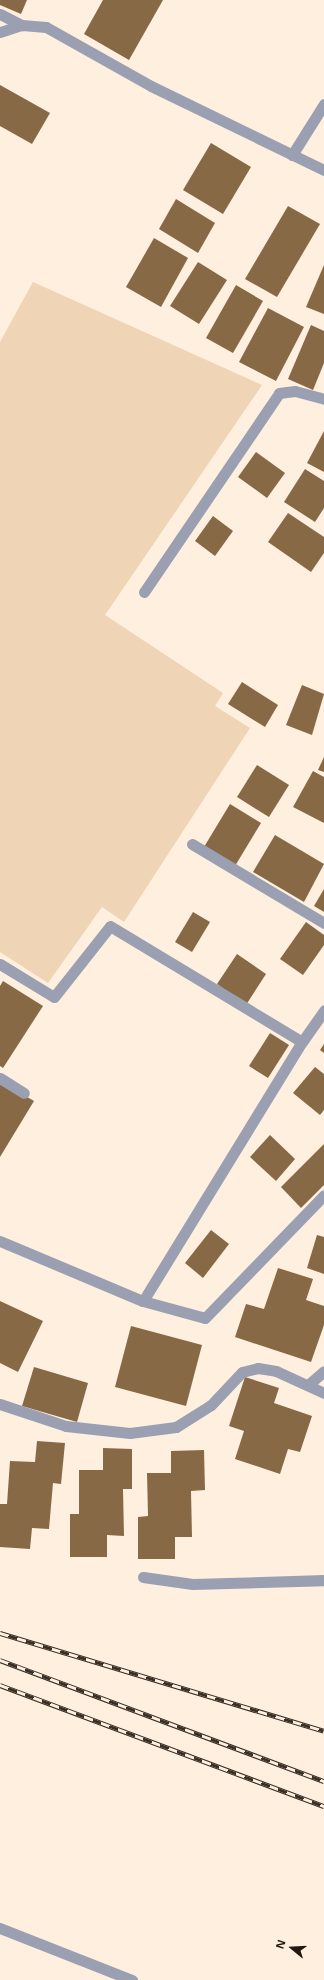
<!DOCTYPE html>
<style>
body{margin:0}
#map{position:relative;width:324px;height:1980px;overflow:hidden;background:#feefde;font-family:"Open Sans",sans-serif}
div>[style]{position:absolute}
.green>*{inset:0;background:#efd4b5}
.building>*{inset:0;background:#876946}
.service>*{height:11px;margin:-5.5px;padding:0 5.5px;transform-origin:5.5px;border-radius:5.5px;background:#9aa0b2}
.minor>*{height:11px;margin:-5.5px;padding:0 5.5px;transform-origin:5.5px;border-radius:5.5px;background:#9aa0b2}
.rail>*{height:4.5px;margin-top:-2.25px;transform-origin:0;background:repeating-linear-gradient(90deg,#feefde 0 9px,#382f25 0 18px);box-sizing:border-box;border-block:1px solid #382f25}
span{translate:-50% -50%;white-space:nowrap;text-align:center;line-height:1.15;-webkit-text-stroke:4px #feefde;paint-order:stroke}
.north{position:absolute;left:272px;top:1928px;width:40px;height:40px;-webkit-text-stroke:3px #feefde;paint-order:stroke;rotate:288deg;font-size:11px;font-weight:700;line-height:16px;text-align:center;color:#20180e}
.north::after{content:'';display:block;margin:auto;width:14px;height:18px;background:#20180e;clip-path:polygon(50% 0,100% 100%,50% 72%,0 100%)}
</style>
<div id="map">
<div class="green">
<i style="clip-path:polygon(33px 282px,262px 385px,105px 615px,223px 693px,215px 706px,250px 728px,124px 922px,102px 907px,48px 983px,0 952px,0 342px)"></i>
</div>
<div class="building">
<i style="clip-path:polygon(0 0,27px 0,21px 14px,0 5px)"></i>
<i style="clip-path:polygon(103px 0,163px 0,129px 60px,84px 34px)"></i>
<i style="clip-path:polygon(0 85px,50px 113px,32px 144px,0 126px)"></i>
<i style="clip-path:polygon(211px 143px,251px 167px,223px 214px,183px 190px)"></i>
<i style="clip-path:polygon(176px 199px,215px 223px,198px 253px,159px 229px)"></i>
<i style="clip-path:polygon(288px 206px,320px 224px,277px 297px,245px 279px)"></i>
<i style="clip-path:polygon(154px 238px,188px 258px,161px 307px,126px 287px)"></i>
<i style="clip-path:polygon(198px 262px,227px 280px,199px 324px,170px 306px)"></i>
<i style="clip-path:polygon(324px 265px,324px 314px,306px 307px)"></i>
<i style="clip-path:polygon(236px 285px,263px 301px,233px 353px,206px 338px)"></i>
<i style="clip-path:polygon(268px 308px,304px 327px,276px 381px,239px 362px)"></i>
<i style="clip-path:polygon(311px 325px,324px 331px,324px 363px,313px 390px,288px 379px)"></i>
<i style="clip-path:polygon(324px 431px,324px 472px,307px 463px)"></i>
<i style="clip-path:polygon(256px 452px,285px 473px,267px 498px,238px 477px)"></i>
<i style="clip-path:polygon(305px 469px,324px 481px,324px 508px,315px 522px,284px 502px)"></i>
<i style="clip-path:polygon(288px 513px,324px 537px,324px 553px,311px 572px,268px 542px)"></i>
<i style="clip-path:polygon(213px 516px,233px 531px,215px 556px,195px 541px)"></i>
<i style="clip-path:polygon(242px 682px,278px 705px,265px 727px,228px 704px)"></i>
<i style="clip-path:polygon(302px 685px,324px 694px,312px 735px,286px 725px)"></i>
<i style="clip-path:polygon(324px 757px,324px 772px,318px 770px)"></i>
<i style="clip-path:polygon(257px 765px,289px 785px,269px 817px,237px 797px)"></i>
<i style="clip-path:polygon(313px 771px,324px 777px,324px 823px,293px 807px)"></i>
<i style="clip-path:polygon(230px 804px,261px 823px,235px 866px,204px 847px)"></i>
<i style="clip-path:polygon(275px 835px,324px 864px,304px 902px,253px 872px)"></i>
<i style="clip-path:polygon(324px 889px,324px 912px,314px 906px)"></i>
<i style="clip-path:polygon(193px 912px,210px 922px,192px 952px,175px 942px)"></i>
<i style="clip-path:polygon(306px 922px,324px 935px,324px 945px,303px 975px,280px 959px)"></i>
<i style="clip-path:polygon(237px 954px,266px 974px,246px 1005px,217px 984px)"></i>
<i style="clip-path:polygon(3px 981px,43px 1006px,3px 1068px,0 1066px,0 986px)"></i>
<i style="clip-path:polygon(270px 1033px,289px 1045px,268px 1078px,249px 1066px)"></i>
<i style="clip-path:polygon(324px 1044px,324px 1053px,320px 1050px)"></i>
<i style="clip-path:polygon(315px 1067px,324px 1074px,324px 1110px,320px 1115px,293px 1093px)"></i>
<i style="clip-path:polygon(0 1081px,34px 1101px,0 1157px)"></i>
<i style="clip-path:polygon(270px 1135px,295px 1159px,276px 1181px,250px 1157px)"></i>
<i style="clip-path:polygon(324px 1144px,324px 1185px,301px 1208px,281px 1187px)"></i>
<i style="clip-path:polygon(211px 1230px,229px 1244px,203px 1278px,185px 1263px)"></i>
<i style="clip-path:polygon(317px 1235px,324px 1237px,324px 1274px,307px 1268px)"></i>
<i style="clip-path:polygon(278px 1268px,313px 1279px,306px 1300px,324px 1306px,324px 1325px,311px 1362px,235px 1337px,246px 1304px,264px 1309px)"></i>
<i style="clip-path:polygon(0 1301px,43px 1321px,18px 1372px,0 1363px)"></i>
<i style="clip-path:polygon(131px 1326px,202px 1345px,186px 1406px,115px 1387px)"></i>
<i style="clip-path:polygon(34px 1367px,88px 1383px,77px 1422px,22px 1406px)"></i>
<i style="clip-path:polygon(245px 1377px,279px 1388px,274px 1403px,312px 1416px,300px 1452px,288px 1449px,280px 1474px,235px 1459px,244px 1431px,229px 1426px)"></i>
<i style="clip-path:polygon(37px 1441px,65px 1443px,61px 1484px,53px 1483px,49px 1529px,32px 1528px,30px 1549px,0 1547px,0 1504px,7px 1504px,10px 1461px,35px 1462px)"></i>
<i style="clip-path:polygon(103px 1448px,132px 1449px,132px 1489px,123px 1489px,124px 1536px,107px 1535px,107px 1557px,70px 1557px,70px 1514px,79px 1514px,79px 1470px,103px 1470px)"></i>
<i style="clip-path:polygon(204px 1450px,205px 1490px,191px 1491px,192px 1537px,175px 1537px,175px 1559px,138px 1559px,138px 1517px,148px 1516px,147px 1473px,171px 1473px,171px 1451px)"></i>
</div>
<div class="service">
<i style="left:0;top:1928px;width:142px;rotate:21.5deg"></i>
</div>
<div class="minor">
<i style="left:0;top:14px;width:25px;rotate:27deg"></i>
<i style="left:0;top:32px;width:23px;rotate:-18deg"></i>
<i style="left:22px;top:25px;width:24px;rotate:5deg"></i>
<i style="left:46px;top:27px;width:120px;rotate:29.3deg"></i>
<i style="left:151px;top:86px;width:192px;rotate:25.9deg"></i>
<i style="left:292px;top:155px;width:60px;rotate:-57.9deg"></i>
<i style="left:144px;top:592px;width:240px;rotate:-55.8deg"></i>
<i style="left:279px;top:393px;width:16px;rotate:-7deg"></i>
<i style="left:295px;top:391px;width:30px;rotate:15deg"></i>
<i style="left:192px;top:844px;width:154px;rotate:30.9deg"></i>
<i style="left:0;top:964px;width:63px;rotate:31.4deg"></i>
<i style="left:54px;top:997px;width:90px;rotate:-51.7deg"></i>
<i style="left:110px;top:926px;width:224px;rotate:31.1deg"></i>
<i style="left:302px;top:1042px;width:39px;rotate:-55deg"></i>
<i style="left:0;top:1078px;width:28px;rotate:32deg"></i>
<i style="left:0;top:1241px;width:155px;rotate:22.8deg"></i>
<i style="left:143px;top:1301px;width:64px;rotate:15.3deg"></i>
<i style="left:205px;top:1318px;width:171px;rotate:-45.9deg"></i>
<i style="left:143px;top:1301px;width:304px;rotate:-58.5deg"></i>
<i style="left:308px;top:1385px;width:21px;rotate:-41deg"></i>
<i style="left:0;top:1404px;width:70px;rotate:18.4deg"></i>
<i style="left:66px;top:1426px;width:64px;rotate:6.2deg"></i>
<i style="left:130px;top:1433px;width:46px;rotate:-7.4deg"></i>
<i style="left:176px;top:1427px;width:41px;rotate:-32.2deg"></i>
<i style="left:211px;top:1405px;width:45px;rotate:-46.8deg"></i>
<i style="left:242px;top:1372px;width:16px;rotate:-14deg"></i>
<i style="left:258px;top:1368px;width:18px;rotate:9deg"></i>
<i style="left:276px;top:1371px;width:53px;rotate:24.6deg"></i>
<i style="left:143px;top:1577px;width:50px;rotate:8deg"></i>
<i style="left:193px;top:1584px;width:131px;rotate:-1.7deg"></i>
</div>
<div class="rail">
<i style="left:0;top:1633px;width:338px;rotate:16.8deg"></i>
<i style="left:0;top:1660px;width:346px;rotate:20.5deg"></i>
<i style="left:0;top:1685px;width:346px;rotate:20.5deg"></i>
</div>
<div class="north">N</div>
</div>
